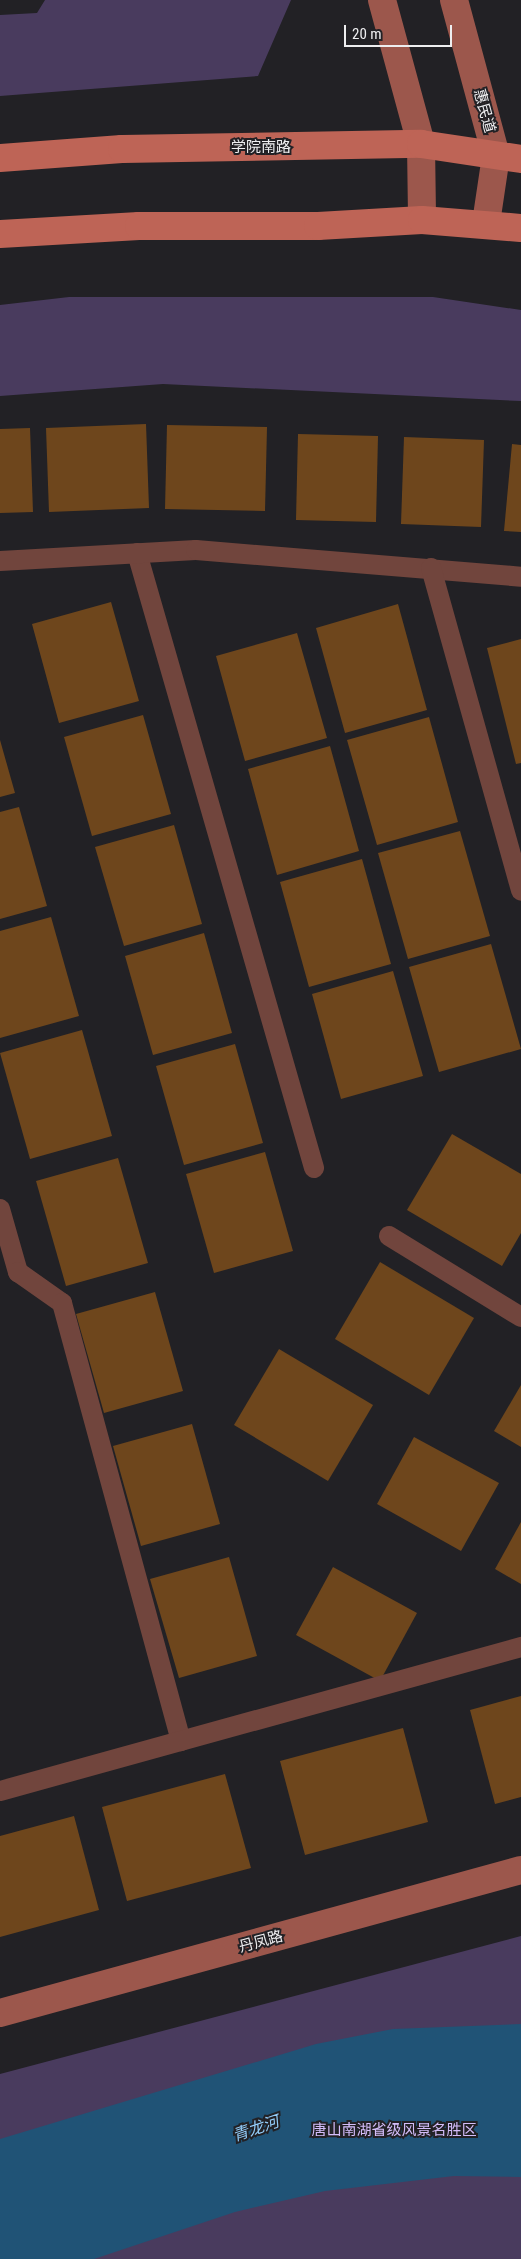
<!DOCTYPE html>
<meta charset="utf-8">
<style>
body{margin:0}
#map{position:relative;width:521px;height:2259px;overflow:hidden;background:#222125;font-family:"Roboto Condensed","Noto Sans SC",sans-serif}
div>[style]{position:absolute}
.green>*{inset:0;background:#493b5e}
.water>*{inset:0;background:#205376}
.building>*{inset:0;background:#6e461c}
.lane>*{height:20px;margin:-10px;padding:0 10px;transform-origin:10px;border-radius:10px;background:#71453d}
.secondary>*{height:28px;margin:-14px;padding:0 14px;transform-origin:14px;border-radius:14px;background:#9c574c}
.primary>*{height:28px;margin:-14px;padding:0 14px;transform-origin:14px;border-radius:14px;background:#be6456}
span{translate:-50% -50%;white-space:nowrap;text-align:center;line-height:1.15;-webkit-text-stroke:4px #222125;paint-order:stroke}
.street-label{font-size:15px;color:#eeeef0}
.park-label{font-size:15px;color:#d4bdfa}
.water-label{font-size:16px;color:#92ccf9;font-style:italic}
.scale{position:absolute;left:344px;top:25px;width:108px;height:22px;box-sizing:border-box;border:2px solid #eeeef0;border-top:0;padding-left:6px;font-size:15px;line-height:18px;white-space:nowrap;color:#eeeef0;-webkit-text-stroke:4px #222125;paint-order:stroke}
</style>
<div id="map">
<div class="green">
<i style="clip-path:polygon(45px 0,291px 0,258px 76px,0 96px,0 15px,37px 13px)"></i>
<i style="clip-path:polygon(69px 297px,433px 297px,521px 310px,521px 401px,163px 384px,0 396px,0 305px)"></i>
<i style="clip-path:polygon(521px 1936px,521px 2259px,0 2259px,0 2074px)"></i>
</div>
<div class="water">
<i style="clip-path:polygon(521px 2024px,521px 2177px,454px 2176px,325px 2191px,235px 2212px,94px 2259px,0 2259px,0 2139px,316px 2044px,393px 2029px)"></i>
</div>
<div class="building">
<i style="clip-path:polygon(146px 424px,149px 508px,49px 512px,46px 428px)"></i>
<i style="clip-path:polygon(167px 425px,267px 427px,265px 511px,165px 509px)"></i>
<i style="clip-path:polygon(30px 428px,33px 512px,0 513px,0 429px)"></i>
<i style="clip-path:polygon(298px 434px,378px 436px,376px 522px,296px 520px)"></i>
<i style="clip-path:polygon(404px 437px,484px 440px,481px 527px,401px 524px)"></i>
<i style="clip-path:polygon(512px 444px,521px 445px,521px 532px,504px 531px)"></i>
<i style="clip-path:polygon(111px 602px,139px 701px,59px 723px,32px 624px)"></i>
<i style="clip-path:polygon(398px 604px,427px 710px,345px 733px,316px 628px)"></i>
<i style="clip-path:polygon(297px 633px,327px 738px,245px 761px,216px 656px)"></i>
<i style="clip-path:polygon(521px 639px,521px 763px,516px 764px,487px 648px)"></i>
<i style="clip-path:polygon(143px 715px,171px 814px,92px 836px,64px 737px)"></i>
<i style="clip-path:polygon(429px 717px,458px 822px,377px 845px,347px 740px)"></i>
<i style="clip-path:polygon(0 740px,15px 793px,0 797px)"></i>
<i style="clip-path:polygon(330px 746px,359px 851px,277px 875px,248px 769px)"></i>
<i style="clip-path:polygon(19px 807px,47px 906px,0 919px,0 812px)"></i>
<i style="clip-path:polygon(174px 825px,202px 924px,124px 946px,95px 847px)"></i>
<i style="clip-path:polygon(460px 831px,490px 936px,408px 959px,378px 853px)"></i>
<i style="clip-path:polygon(362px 859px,391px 964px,309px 987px,280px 882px)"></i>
<i style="clip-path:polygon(51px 917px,79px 1016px,0 1038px,0 931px)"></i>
<i style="clip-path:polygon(204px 933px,232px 1033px,153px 1055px,125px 956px)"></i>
<i style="clip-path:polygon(491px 944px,521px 1049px,439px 1072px,409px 967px)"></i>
<i style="clip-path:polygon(393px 971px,423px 1076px,341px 1099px,312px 994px)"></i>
<i style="clip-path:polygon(82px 1030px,112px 1136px,30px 1159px,0 1053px)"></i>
<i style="clip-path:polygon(235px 1044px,263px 1143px,184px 1165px,156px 1066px)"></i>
<i style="clip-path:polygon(452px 1134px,521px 1174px,521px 1233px,502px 1266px,407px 1210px)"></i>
<i style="clip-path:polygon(265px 1152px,293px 1251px,214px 1273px,186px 1174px)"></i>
<i style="clip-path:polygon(118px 1158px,148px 1263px,66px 1286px,36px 1181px)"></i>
<i style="clip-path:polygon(380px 1262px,474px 1318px,429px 1395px,335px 1339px)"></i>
<i style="clip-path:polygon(155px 1292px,183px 1391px,104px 1413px,76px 1314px)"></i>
<i style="clip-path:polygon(279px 1349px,373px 1405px,328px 1481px,234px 1425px)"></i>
<i style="clip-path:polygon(521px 1385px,521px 1447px,494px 1431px)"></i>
<i style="clip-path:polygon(192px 1424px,220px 1524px,141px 1546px,113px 1446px)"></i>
<i style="clip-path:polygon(414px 1437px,499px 1483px,461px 1551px,377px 1504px)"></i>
<i style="clip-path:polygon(521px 1522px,521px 1584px,495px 1569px)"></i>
<i style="clip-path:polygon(229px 1557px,257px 1656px,179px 1678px,150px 1579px)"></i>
<i style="clip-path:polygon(333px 1567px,417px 1613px,380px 1681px,296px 1635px)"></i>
<i style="clip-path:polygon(521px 1696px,521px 1797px,495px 1804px,470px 1710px)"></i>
<i style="clip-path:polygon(403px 1728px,428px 1822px,305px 1855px,280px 1761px)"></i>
<i style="clip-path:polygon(225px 1774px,251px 1868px,127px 1901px,102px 1807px)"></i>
<i style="clip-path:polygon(74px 1816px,99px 1910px,0 1937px,0 1836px)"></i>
</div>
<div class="lane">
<i style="left:137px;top:553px;width:640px;rotate:73.94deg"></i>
<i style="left:0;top:561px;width:196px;rotate:-3.2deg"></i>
<i style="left:196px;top:550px;width:326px;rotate:4.7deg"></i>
<i style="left:431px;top:568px;width:335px;rotate:74.4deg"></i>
<i style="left:0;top:1209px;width:66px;rotate:74.1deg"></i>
<i style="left:18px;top:1272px;width:54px;rotate:35.2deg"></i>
<i style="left:62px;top:1303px;width:454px;rotate:74.8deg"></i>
<i style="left:389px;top:1236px;width:155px;rotate:31.5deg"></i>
<i style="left:0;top:1791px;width:541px;rotate:-15.45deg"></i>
</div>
<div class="secondary">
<i style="left:382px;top:0;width:149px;rotate:74.8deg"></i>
<i style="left:421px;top:144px;width:76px;rotate:89.2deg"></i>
<i style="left:454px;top:0;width:162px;rotate:74.9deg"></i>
<i style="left:496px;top:156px;width:68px;rotate:98.5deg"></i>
<i style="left:0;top:2013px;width:540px;rotate:-15.35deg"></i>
</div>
<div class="primary">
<i style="left:0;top:158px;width:122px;rotate:-4.2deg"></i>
<i style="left:122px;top:149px;width:299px;rotate:-1deg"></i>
<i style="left:421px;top:144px;width:101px;rotate:8.5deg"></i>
<i style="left:0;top:234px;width:139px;rotate:-3.3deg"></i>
<i style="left:139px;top:226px;width:179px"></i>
<i style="left:318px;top:226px;width:104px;rotate:-3.3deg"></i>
<i style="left:422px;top:220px;width:99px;rotate:4.6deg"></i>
</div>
<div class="street-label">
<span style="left:484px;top:111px;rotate:75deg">惠民道</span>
<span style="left:261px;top:148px">学院南路</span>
<span style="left:261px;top:1942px;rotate:-15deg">丹凤路</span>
</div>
<div class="park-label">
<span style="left:394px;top:2131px">唐山南湖省级风景名胜区</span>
</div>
<div class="water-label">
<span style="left:256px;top:2129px;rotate:-19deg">青龙河</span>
</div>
<div class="scale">20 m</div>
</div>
